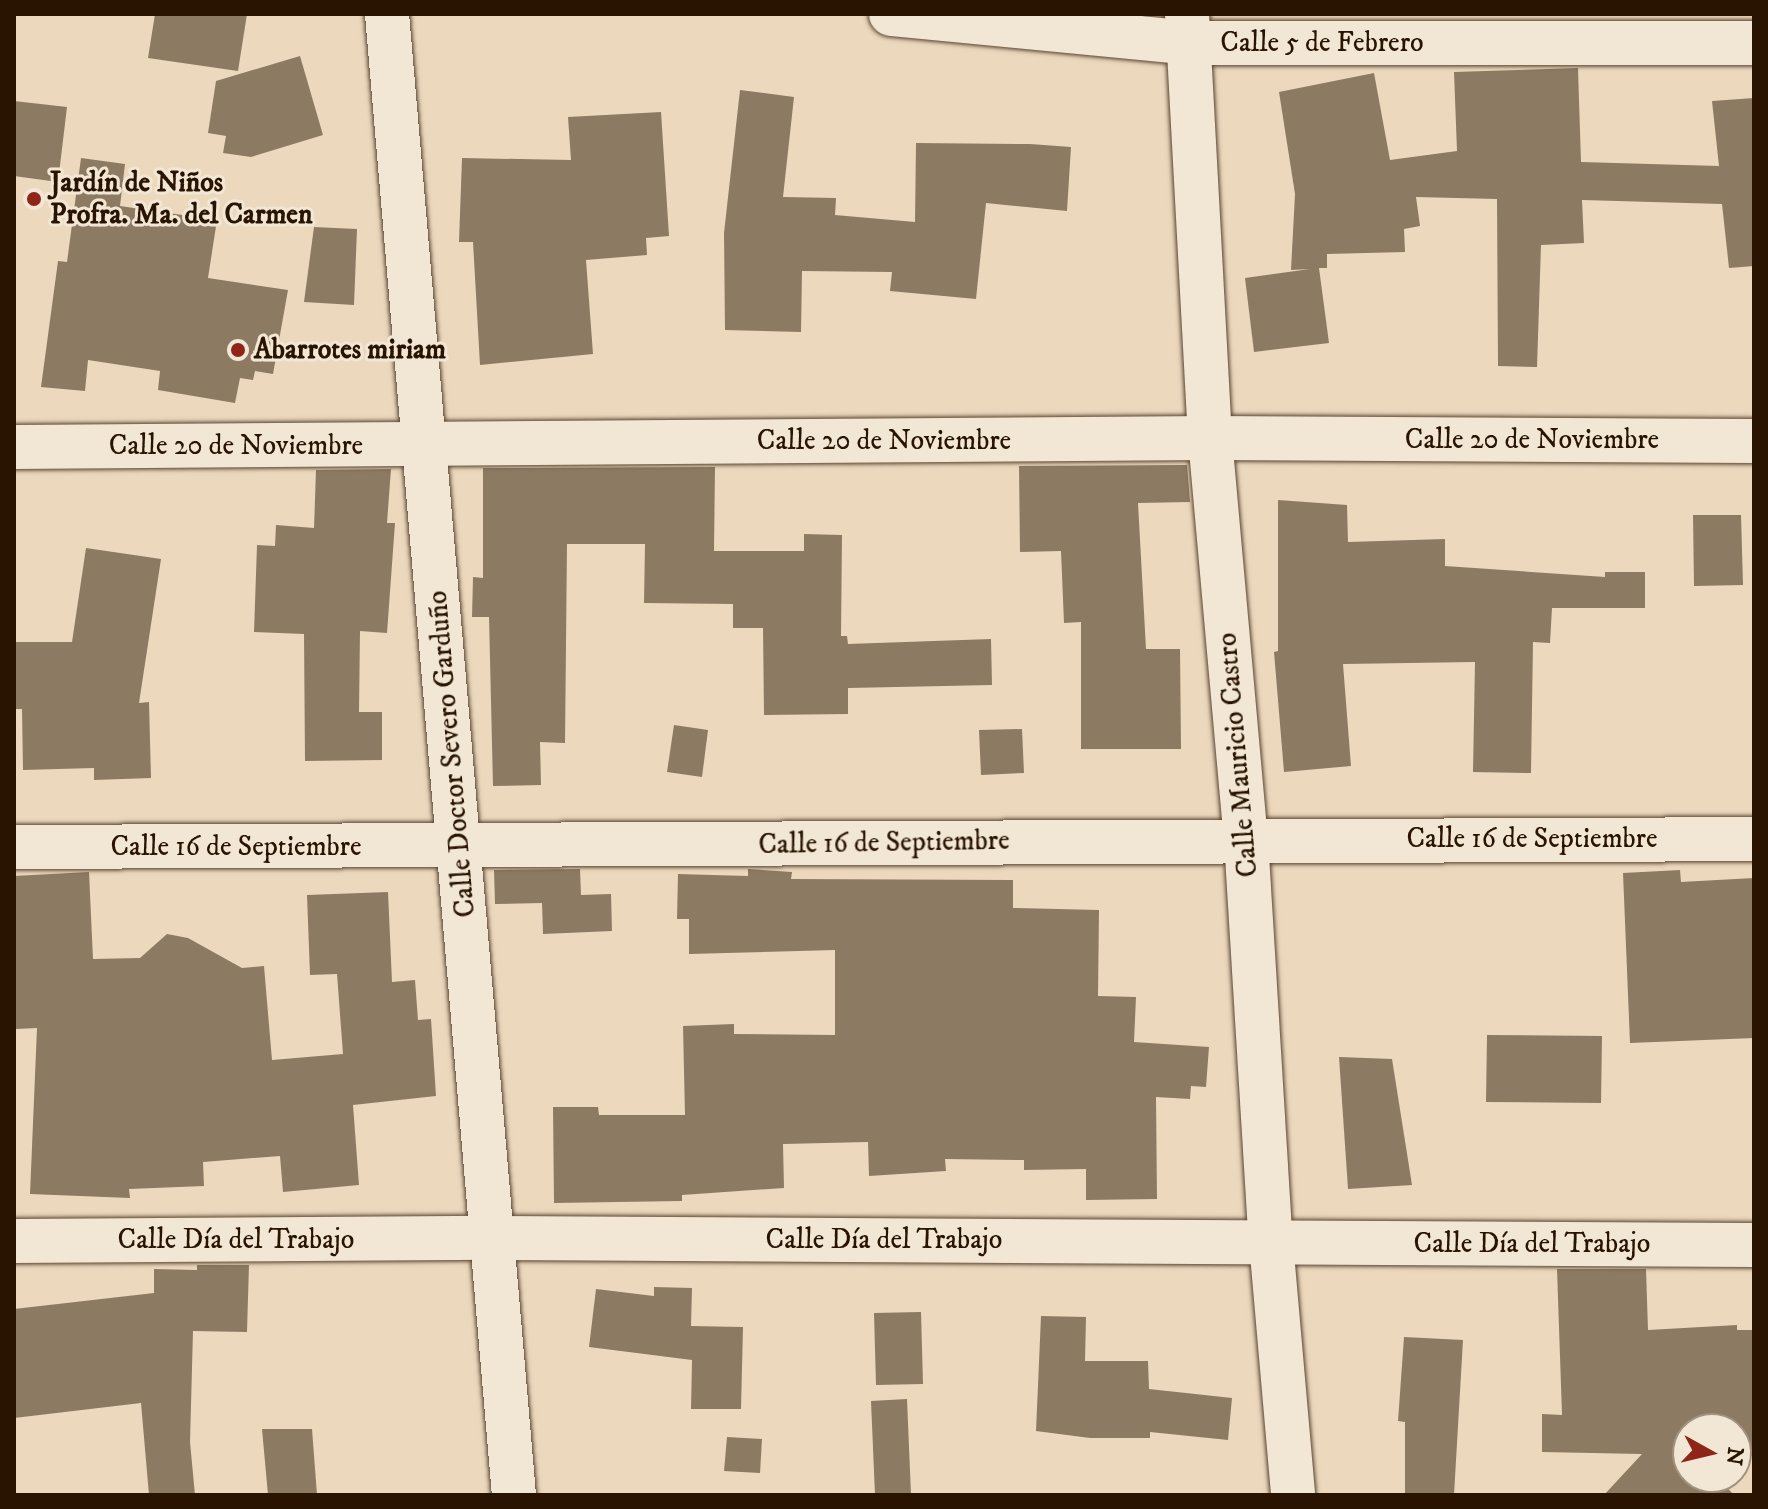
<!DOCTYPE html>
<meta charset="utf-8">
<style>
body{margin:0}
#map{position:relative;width:1768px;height:1509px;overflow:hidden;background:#ebd8bd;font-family:"IM FELL DW Pica",serif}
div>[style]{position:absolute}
.building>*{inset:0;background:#8d7a63}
.roads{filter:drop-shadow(0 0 2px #594530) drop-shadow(0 0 2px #594530)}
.minor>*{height:44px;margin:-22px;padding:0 22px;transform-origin:22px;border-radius:22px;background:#f2e6d4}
.dots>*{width:22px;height:22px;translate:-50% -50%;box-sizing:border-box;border:4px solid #f2e6d4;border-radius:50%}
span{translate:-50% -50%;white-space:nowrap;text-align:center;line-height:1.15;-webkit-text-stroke:6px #f2e6d4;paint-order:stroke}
.street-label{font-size:28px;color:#281401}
.poi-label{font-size:28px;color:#281401;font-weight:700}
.left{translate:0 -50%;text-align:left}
.frame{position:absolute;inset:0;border:16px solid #281401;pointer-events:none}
.north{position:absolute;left:1672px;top:1413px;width:80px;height:80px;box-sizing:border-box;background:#f2e6d4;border:2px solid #a19280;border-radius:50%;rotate:98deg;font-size:22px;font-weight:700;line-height:32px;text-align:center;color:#281401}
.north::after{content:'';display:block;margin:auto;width:28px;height:36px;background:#8f2418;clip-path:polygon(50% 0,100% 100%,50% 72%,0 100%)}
</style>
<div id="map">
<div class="building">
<i style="clip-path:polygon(155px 14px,247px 14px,238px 71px,148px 58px)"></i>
<i style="clip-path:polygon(300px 56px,323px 135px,251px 157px,223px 153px,226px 136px,208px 133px,216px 81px)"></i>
<i style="clip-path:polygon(1578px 68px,1581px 162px,1719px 166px,1712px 101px,1754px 98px,1754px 266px,1729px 268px,1722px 204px,1582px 200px,1584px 243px,1541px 245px,1537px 367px,1498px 366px,1497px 199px,1416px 197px,1420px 226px,1404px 229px,1405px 252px,1327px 254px,1327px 268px,1319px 268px,1329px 343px,1254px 352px,1245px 278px,1310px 269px,1291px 270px,1295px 194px,1279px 92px,1374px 73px,1390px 160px,1457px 151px,1454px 72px)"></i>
<i style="clip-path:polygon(740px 90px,794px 97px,783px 197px,836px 198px,835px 215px,915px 222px,916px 143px,1030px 144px,1071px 147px,1067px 211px,986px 203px,976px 299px,890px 291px,892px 272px,802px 271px,801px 332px,725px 330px,724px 233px)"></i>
<i style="clip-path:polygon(14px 101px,67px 107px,58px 182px,14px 176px)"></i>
<i style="clip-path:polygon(661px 112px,669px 236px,646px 238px,647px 255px,586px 260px,593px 354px,480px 365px,473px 242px,459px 242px,462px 158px,571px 160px,568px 117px)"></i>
<i style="clip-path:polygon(81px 158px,125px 164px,120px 206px,217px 220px,208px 278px,288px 290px,273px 374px,255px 371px,253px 380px,240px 378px,235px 403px,158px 390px,160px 371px,88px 360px,85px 391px,41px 387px,58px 261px,67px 262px)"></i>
<i style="clip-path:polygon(314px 227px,357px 229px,354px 305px,304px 302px)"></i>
<i style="clip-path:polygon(1187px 465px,1190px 502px,1138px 503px,1146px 649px,1180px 649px,1181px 749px,1081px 749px,1081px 622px,1064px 623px,1061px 551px,1020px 552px,1019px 466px)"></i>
<i style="clip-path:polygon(715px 467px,714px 551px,804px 551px,804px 534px,842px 535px,841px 636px,847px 636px,848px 644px,991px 639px,992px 685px,848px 688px,848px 714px,764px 715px,763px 628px,733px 628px,733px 604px,644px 603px,645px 544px,567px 544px,565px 743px,540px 742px,541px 785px,493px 786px,489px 617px,472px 617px,473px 577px,483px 578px,483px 468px)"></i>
<i style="clip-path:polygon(391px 469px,387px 523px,395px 523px,387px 633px,360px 631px,359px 712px,382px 712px,382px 760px,305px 761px,304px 634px,254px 632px,257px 545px,275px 546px,276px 525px,314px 528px,316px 470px)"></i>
<i style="clip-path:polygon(1278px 500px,1347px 505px,1348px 542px,1445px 539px,1445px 566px,1605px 577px,1605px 572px,1645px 572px,1645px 608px,1552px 608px,1550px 643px,1533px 642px,1531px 773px,1473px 772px,1475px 662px,1343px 664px,1351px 766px,1284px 772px,1274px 652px,1278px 651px)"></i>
<i style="clip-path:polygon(1693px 515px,1741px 515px,1743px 585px,1694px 586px)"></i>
<i style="clip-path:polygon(86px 548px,161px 559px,139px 703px,149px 702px,151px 778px,94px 780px,94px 768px,23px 770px,22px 709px,14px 709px,14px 642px,72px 642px)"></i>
<i style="clip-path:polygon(674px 725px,708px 730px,702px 777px,667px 772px)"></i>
<i style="clip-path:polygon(1022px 729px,1024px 773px,981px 775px,979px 730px)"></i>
<i style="clip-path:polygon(580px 869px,581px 895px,611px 894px,612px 931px,543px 934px,542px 903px,495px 904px,494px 870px)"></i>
<i style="clip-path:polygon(748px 869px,792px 872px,791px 879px,1013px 880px,1013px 908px,1099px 910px,1098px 996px,1136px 997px,1134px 1042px,1209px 1047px,1206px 1087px,1191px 1086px,1190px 1099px,1156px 1097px,1157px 1199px,1086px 1200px,1086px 1169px,1024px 1170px,1024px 1160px,945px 1159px,946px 1171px,869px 1176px,868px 1142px,783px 1144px,784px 1188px,682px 1195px,682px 1201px,554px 1203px,553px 1107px,598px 1107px,599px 1115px,685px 1115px,683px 1026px,734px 1024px,734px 1034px,835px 1035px,835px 950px,689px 954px,689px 919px,677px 919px,678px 874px,748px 876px)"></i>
<i style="clip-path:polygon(1680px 870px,1681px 882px,1754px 878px,1754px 1038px,1630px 1043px,1623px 873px)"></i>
<i style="clip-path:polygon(89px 872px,93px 959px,140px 958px,167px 934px,188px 938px,242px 968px,264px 966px,272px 1060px,343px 1054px,337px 974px,310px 975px,307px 895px,388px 892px,392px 982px,415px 980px,418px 1020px,431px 1019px,436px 1096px,353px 1105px,359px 1185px,283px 1192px,280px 1156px,203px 1162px,204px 1186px,129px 1189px,130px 1198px,30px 1194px,37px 1028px,16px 1029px,14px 876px)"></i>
<i style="clip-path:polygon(1487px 1035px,1602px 1036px,1601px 1103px,1486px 1102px)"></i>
<i style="clip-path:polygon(1339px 1057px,1392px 1059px,1412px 1185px,1348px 1189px)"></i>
<i style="clip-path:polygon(197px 1265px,249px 1265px,247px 1332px,193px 1331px,190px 1442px,195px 1495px,149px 1495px,141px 1403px,14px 1418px,14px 1309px,154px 1293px,154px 1269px,197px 1270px)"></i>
<i style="clip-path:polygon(1557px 1269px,1646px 1269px,1648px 1330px,1737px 1325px,1737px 1330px,1754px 1330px,1754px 1456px,1736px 1457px,1736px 1429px,1688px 1429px,1688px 1477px,1717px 1477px,1734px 1495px,1604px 1495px,1642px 1454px,1542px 1452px,1542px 1414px,1562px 1415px)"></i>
<i style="clip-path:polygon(654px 1287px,692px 1288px,691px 1326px,743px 1327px,741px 1409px,691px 1409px,692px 1360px,589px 1347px,596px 1289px,654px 1296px)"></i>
<i style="clip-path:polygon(921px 1312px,923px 1384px,876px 1385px,874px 1313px)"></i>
<i style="clip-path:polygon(1041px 1316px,1086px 1317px,1085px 1361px,1148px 1361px,1149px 1389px,1232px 1398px,1228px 1440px,1150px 1432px,1150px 1438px,1090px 1438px,1036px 1431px)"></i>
<i style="clip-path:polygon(1404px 1337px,1463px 1340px,1454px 1495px,1405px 1495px,1405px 1422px,1398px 1421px)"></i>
<i style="clip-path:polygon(907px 1399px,911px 1495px,875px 1495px,871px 1401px)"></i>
<i style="clip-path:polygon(262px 1429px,312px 1429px,317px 1495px,268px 1495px)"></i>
<i style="clip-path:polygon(727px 1437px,762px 1439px,760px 1473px,724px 1471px)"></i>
</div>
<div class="roads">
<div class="minor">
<i style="left:387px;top:14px;width:1486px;rotate:85.1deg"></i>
<i style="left:891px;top:14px;width:300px;rotate:5.5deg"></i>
<i style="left:1190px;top:43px;width:564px"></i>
<i style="left:1187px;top:14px;width:425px;rotate:86.9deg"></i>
<i style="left:1210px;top:438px;width:403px;rotate:84.9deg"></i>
<i style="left:1246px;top:839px;width:404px;rotate:86.5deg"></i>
<i style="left:1271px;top:1242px;width:254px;rotate:85deg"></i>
<i style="left:14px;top:447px;width:1196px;rotate:-0.43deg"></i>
<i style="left:1210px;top:438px;width:544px;rotate:0.32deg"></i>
<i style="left:14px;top:847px;width:1740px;rotate:-0.26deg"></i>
<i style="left:14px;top:1241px;width:478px;rotate:-0.4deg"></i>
<i style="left:492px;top:1238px;width:1262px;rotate:0.32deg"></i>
</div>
</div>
<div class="dots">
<i style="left:34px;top:199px;background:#8f2418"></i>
<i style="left:238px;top:350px;background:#8f2418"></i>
</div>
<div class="street-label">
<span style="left:1322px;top:43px">Calle 5 de Febrero</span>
<span style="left:1532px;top:440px">Calle 20 de Noviembre</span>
<span style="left:884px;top:441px">Calle 20 de Noviembre</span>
<span style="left:236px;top:446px">Calle 20 de Noviembre</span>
<span style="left:452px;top:754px;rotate:-95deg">Calle Doctor Severo Garduño</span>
<span style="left:1238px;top:755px;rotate:-95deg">Calle Mauricio Castro</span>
<span style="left:1532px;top:839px">Calle 16 de Septiembre</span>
<span style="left:884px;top:843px;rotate:-1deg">Calle 16 de Septiembre</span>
<span style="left:236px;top:847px">Calle 16 de Septiembre</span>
<span style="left:236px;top:1240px">Calle Día del Trabajo</span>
<span style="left:884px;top:1240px">Calle Día del Trabajo</span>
<span style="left:1532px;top:1244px">Calle Día del Trabajo</span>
</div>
<div class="poi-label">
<span class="left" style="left:50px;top:199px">Jardín de Niños<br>Profra. Ma. del Carmen</span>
<span class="left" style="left:254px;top:350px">Abarrotes miriam</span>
</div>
<div class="frame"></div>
<div class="north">N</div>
</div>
